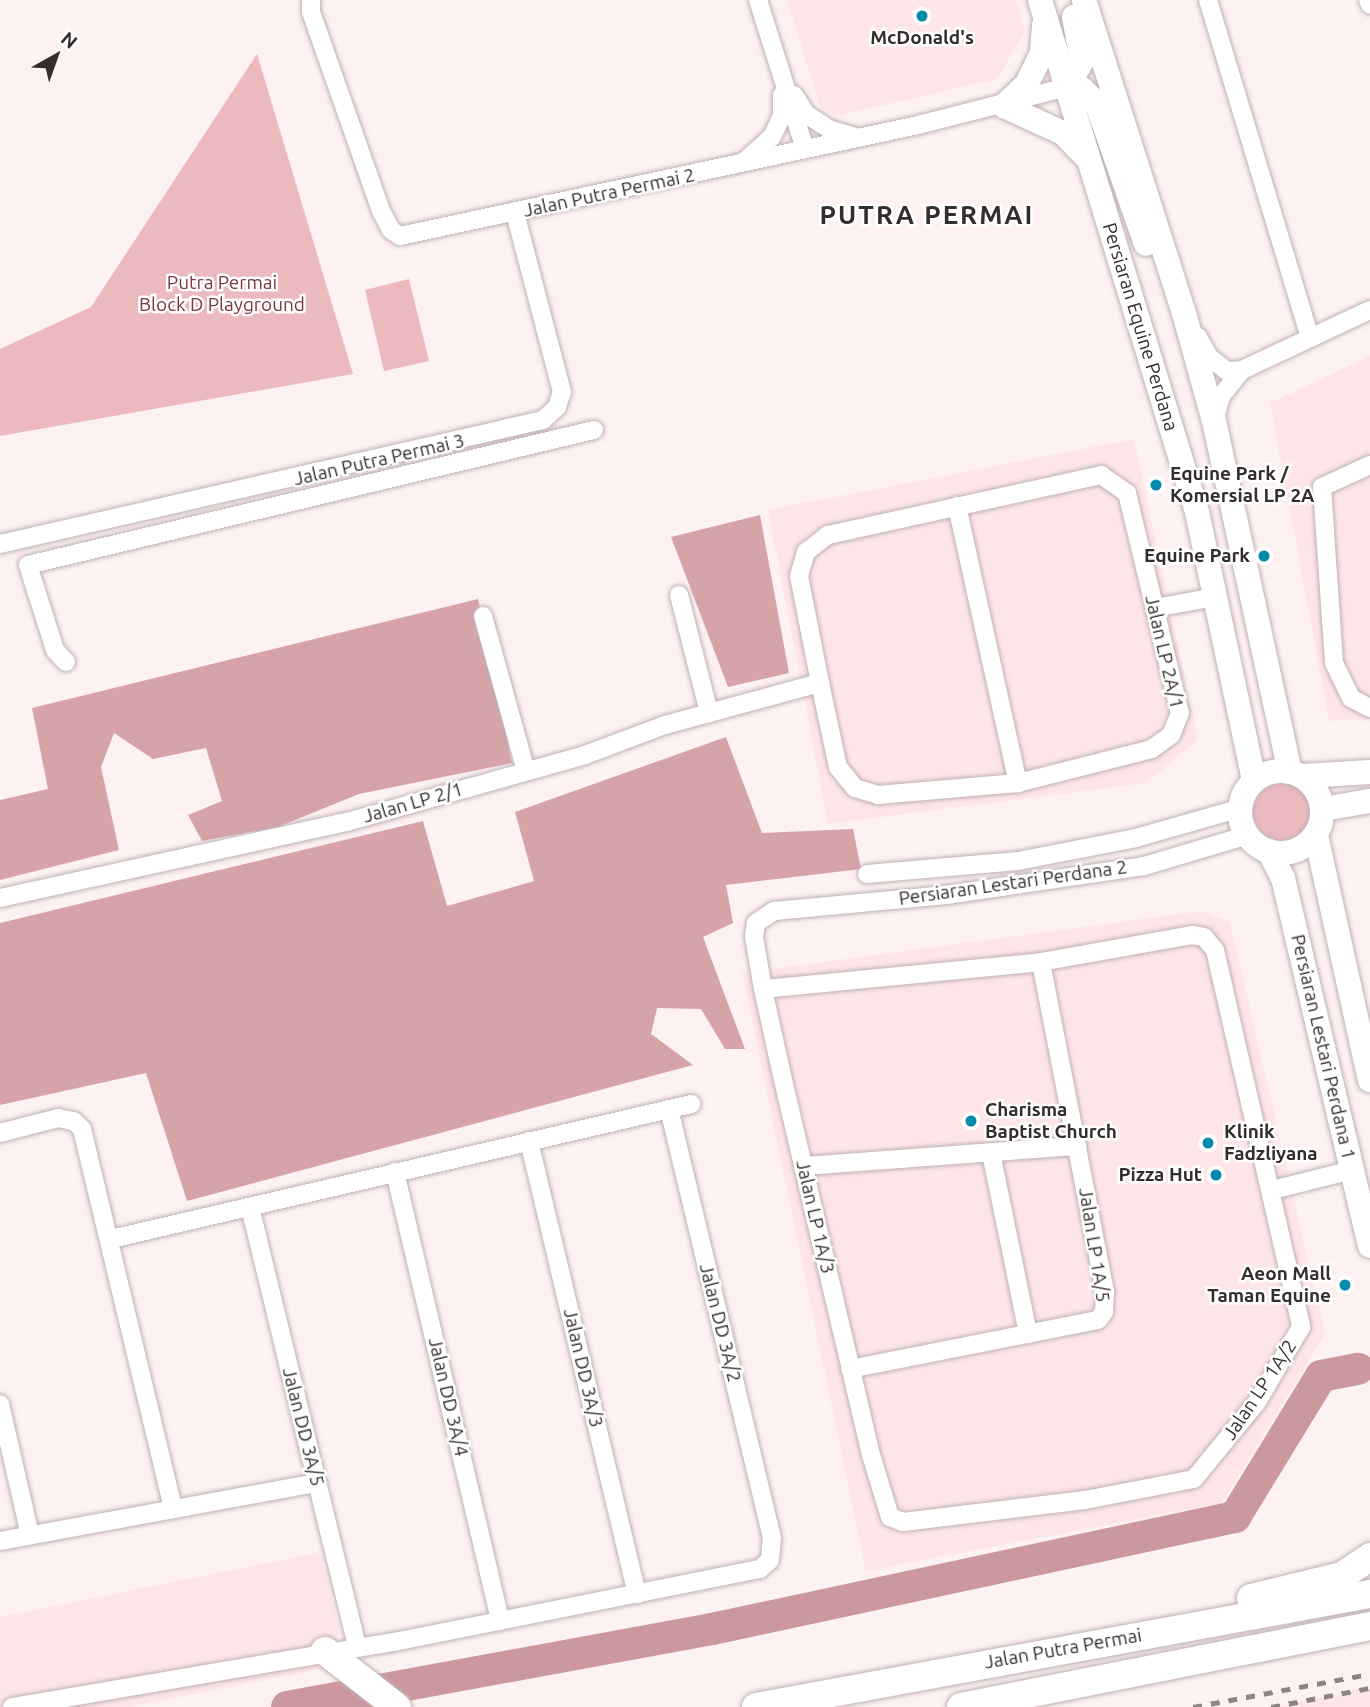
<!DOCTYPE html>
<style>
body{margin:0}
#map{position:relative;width:1370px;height:1707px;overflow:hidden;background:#fdf1f2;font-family:Ubuntu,sans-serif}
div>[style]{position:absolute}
.built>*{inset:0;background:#fee6e8}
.green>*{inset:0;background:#ecb9bf}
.round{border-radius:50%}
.forest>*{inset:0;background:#d6a3a8}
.river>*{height:32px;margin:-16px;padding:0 16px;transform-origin:16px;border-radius:16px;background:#cb989e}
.roads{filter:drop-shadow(0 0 2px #c0b1b3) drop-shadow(0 0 2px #c0b1b3)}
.street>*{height:18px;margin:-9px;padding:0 9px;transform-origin:9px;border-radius:9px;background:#fff}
.secondary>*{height:24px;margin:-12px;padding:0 12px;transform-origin:12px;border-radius:12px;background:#fff}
.secondary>.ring{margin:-12px;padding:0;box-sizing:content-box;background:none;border:24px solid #fff;border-radius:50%}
.primary>*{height:28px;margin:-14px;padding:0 14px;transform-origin:14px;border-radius:14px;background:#fff}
.rail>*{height:5px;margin-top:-2.5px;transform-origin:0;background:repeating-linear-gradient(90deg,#8d8485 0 9px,transparent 0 18px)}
.dots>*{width:19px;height:19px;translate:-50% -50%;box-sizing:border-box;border:4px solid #fff;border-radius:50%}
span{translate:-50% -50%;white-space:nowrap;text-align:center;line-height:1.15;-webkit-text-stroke:5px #fff;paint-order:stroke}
.poi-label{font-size:19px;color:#332d2d;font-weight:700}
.left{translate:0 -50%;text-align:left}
.right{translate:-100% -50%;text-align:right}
.street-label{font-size:19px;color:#332d2d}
.park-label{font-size:19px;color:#783742}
.district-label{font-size:26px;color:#332d2d;font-weight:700;letter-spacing:2px}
.north{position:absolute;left:21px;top:21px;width:70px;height:70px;-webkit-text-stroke:5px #fff;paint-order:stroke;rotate:40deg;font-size:19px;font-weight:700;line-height:28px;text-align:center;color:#332d2d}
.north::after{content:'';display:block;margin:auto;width:24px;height:32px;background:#332d2d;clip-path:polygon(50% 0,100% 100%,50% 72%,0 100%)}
</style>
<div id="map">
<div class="built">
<i style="clip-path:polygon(787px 0,1016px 0,1025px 31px,997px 79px,837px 116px,820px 106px)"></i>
<i style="clip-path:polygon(1370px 356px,1370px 719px,1329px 721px,1270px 403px)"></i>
<i style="clip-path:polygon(1134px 439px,1198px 740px,1146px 783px,828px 824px,768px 510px)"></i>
<i style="clip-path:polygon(1202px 911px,1230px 922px,1325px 1334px,1222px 1503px,866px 1571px,742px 973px)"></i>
<i style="clip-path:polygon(320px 1552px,339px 1629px,329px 1667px,129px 1707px,0 1707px,0 1617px)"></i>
<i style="clip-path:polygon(1370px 1687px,1370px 1707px,1276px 1707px)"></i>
</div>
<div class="green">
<i style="clip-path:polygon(257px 54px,353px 374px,0 436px,0 349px,91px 307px)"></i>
<i style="clip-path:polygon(409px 279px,429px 361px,384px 371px,365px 290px)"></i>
<i class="round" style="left:1253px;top:783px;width:58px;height:58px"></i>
</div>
<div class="forest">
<i style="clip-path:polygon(760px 515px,789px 673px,728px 687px,671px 537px)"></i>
<i style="clip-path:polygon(478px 599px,512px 763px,359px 794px,278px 827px,202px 841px,188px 815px,222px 801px,206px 748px,153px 759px,114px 733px,101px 767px,119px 850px,0 880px,0 800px,48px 789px,32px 708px)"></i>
<i style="clip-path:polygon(726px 737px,762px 833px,853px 829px,861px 869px,726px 885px,733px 923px,703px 937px,745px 1049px,725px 1049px,701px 1009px,657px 1008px,651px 1034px,693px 1065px,187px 1201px,146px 1073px,0 1105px,0 923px,423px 821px,447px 906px,534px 881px,515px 812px)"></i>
</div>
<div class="river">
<i style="left:287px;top:1707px;width:432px;rotate:-10.4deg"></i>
<i style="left:712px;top:1629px;width:535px;rotate:-12.09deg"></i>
<i style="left:1235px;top:1517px;width:165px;rotate:-58.6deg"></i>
<i style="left:1321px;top:1376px;width:38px;rotate:-11deg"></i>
</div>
<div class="roads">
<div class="street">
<i style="left:311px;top:0;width:12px;rotate:90deg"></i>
<i style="left:311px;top:12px;width:211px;rotate:70.6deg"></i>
<i style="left:381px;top:211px;width:21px;rotate:62deg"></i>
<i style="left:391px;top:230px;width:11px;rotate:34deg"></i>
<i style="left:400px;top:236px;width:530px;rotate:-12.09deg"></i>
<i style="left:918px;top:125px;width:154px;rotate:-14.3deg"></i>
<i style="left:758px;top:0;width:156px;rotate:72.5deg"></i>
<i style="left:1208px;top:0;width:353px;rotate:73.2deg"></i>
<i style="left:1368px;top:0;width:5px;rotate:68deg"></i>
<i style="left:794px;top:95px;width:22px;rotate:58deg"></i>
<i style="left:806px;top:114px;width:30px;rotate:33deg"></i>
<i style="left:831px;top:130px;width:25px;rotate:16deg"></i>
<i style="left:745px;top:161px;width:36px;rotate:-42deg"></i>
<i style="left:772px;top:137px;width:23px;rotate:-65deg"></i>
<i style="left:782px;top:116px;width:21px;rotate:-90deg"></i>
<i style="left:1198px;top:337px;width:23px;rotate:61deg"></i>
<i style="left:1209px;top:357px;width:23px;rotate:38deg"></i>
<i style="left:1227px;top:371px;width:15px;rotate:-4deg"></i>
<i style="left:1242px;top:370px;width:141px;rotate:-25.1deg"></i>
<i style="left:1214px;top:421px;width:26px;rotate:-74deg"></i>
<i style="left:1221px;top:396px;width:33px;rotate:-51deg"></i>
<i style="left:1370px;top:465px;width:53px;rotate:155.4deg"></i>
<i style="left:1322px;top:487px;width:176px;rotate:86.1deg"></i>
<i style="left:1334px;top:663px;width:39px;rotate:64deg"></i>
<i style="left:1351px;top:698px;width:21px;rotate:28deg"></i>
<i style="left:1101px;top:475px;width:32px;rotate:35deg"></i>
<i style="left:1127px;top:493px;width:226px;rotate:76.5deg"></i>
<i style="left:1180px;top:713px;width:24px;rotate:112deg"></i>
<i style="left:1171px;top:735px;width:24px;rotate:144deg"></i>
<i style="left:1152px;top:749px;width:138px;rotate:165.8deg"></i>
<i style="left:1018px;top:783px;width:141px;rotate:175.1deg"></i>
<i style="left:878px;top:795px;width:24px;rotate:-163deg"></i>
<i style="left:855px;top:788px;width:27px;rotate:-129deg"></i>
<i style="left:838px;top:767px;width:86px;rotate:-102.1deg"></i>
<i style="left:820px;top:683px;width:109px;rotate:-101.1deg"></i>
<i style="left:799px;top:576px;width:25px;rotate:-74deg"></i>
<i style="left:806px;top:552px;width:28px;rotate:-38deg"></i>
<i style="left:828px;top:535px;width:280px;rotate:-12.4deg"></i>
<i style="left:957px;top:506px;width:284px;rotate:77.6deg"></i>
<i style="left:0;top:544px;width:557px;rotate:-12.86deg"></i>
<i style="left:543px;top:420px;width:19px;rotate:-43deg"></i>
<i style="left:557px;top:407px;width:16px;rotate:-72deg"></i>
<i style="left:562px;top:392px;width:185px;rotate:-104.7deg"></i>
<i style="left:679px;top:595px;width:122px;rotate:75.7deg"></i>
<i style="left:1155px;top:608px;width:61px;rotate:-10.4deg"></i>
<i style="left:483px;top:616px;width:161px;rotate:74.5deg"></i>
<i style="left:66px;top:662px;width:16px;rotate:-133deg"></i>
<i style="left:55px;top:650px;width:89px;rotate:-107.6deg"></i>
<i style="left:28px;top:565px;width:582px;rotate:-13.42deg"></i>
<i style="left:867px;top:874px;width:152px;rotate:-4.9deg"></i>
<i style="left:1018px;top:861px;width:120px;rotate:-11deg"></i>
<i style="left:1136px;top:838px;width:109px;rotate:-15.9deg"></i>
<i style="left:0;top:898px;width:355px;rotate:-12.4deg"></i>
<i style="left:347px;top:822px;width:247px;rotate:-15.7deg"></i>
<i style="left:585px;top:755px;width:85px;rotate:-20.6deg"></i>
<i style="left:665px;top:725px;width:161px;rotate:-15.2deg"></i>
<i style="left:763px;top:989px;width:279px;rotate:-5.5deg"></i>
<i style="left:1041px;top:962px;width:153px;rotate:-10.1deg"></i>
<i style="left:1192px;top:935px;width:12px;rotate:9deg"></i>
<i style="left:1204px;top:937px;width:17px;rotate:50deg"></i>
<i style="left:1215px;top:950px;width:387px;rotate:77.1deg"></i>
<i style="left:1301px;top:1327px;width:87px;rotate:120.4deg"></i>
<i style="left:1257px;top:1402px;width:99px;rotate:129.3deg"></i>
<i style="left:1194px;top:1479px;width:111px;rotate:169.1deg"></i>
<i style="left:1085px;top:1500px;width:183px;rotate:173.1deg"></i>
<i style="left:903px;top:1522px;width:14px;rotate:-159deg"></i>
<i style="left:890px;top:1517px;width:65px;rotate:-107deg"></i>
<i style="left:871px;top:1455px;width:385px;rotate:-103.2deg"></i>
<i style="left:783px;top:1080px;width:93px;rotate:-102.4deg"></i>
<i style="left:763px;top:989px;width:53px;rotate:-99.8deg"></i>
<i style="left:754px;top:937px;width:14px;rotate:-82deg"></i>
<i style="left:756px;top:923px;width:22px;rotate:-34deg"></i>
<i style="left:774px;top:911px;width:173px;rotate:-5.3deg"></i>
<i style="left:946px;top:895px;width:200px;rotate:-8.3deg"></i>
<i style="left:1144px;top:866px;width:109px;rotate:-16.6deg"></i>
<i style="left:0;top:1133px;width:60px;rotate:-14.5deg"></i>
<i style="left:58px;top:1118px;width:16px;rotate:11deg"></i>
<i style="left:74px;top:1121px;width:11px;rotate:45deg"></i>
<i style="left:82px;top:1129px;width:391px;rotate:76.5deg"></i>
<i style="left:529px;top:1141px;width:466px;rotate:76.6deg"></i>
<i style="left:991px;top:1153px;width:185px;rotate:78.4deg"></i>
<i style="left:803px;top:1166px;width:275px;rotate:-4.2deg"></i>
<i style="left:395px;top:1172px;width:461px;rotate:76.8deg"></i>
<i style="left:1272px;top:1190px;width:82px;rotate:-14deg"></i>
<i style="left:250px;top:1207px;width:453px;rotate:76.3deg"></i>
<i style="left:111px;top:1239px;width:596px;rotate:-13.1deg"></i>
<i style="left:850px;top:1369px;width:253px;rotate:-11.2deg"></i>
<i style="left:1098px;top:1320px;width:10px;rotate:-53deg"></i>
<i style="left:1104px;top:1312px;width:20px;rotate:-87deg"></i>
<i style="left:1105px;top:1292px;width:336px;rotate:-101deg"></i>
<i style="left:0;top:1404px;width:134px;rotate:77.1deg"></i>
<i style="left:0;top:1541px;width:322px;rotate:-10.4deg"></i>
<i style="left:12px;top:1707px;width:387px;rotate:-9.7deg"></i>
<i style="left:394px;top:1642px;width:373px;rotate:-11.3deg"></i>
<i style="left:760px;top:1569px;width:13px;rotate:-42deg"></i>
<i style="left:770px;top:1560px;width:22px;rotate:-85deg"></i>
<i style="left:772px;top:1538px;width:441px;rotate:-103.5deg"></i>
</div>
<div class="secondary">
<i style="left:1040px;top:0;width:536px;rotate:72.95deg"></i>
<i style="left:1197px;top:512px;width:274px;rotate:78deg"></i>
<i style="left:1084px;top:0;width:329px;rotate:72.3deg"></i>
<i style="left:1184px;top:313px;width:112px;rotate:74.5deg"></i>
<i style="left:1214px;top:421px;width:359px;rotate:77.8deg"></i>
<i style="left:1044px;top:25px;width:28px;rotate:94deg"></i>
<i style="left:1042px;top:53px;width:34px;rotate:116deg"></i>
<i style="left:1027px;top:84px;width:32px;rotate:136deg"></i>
<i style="left:1004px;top:106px;width:65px;rotate:24.6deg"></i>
<i style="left:1063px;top:133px;width:33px;rotate:46deg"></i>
<i style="left:1067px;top:87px;width:15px;rotate:8deg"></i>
<i style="left:1082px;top:89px;width:21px;rotate:45deg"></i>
<i style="left:1097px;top:104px;width:148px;rotate:70.7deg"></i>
<i style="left:1067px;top:87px;width:30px;rotate:-60deg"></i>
<i style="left:1082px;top:61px;width:45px;rotate:-100.3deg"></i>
<i class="ring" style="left:1240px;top:771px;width:58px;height:58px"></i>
<i style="left:1303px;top:776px;width:67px;rotate:-3.4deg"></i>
<i style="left:1323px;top:809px;width:48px;rotate:-9.7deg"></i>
<i style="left:1316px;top:835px;width:251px;rotate:77.6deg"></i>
<i style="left:1269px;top:851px;width:30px;rotate:63deg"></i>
<i style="left:1283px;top:878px;width:378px;rotate:76.7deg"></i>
</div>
<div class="primary">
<i style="left:1251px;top:1598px;width:94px;rotate:-13.6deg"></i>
<i style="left:1342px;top:1576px;width:34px;rotate:-34deg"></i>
<i style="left:325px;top:1651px;width:91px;rotate:37.9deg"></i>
<i style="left:756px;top:1707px;width:624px;rotate:-10.43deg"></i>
<i style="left:961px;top:1707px;width:417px;rotate:-11.2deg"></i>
</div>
</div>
<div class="rail">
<i style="left:1193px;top:1707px;width:180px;rotate:-10.6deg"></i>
<i style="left:1271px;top:1707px;width:101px;rotate:-10.9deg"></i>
</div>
<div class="dots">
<i style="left:922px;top:16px;background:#038bab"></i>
<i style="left:1156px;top:485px;background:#038bab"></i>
<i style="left:1264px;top:556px;background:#038bab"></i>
<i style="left:971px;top:1121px;background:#038bab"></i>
<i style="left:1208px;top:1143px;background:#038bab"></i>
<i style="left:1216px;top:1175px;background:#038bab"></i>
<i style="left:1345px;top:1285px;background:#038bab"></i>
</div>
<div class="poi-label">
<span style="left:922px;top:38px">McDonald's</span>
<span class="left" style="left:1170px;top:485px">Equine Park /<br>Komersial LP 2A</span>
<span class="right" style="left:1250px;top:556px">Equine Park</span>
<span class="left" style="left:985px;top:1121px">Charisma<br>Baptist Church</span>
<span class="left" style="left:1224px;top:1143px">Klinik<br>Fadzliyana</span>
<span class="right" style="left:1202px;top:1175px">Pizza Hut</span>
<span class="right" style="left:1331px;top:1285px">Aeon Mall<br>Taman Equine</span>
</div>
<div class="street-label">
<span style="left:609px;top:193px;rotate:-12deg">Jalan Putra Permai 2</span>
<span style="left:1140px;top:327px;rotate:73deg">Persiaran Equine Perdana</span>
<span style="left:379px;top:460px;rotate:-13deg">Jalan Putra Permai 3</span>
<span style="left:1164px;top:652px;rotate:77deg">Jalan LP 2A/1</span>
<span style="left:413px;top:803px;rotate:-16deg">Jalan LP 2/1</span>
<span style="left:1013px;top:883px;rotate:-8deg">Persiaran Lestari Perdana 2</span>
<span style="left:1323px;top:1047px;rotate:77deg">Persiaran Lestari Perdana 1</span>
<span style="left:815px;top:1217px;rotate:77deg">Jalan LP 1A/3</span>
<span style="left:1094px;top:1245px;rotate:81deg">Jalan LP 1A/5</span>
<span style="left:720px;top:1323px;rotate:76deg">Jalan DD 3A/2</span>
<span style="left:583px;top:1368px;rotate:77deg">Jalan DD 3A/3</span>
<span style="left:1260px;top:1390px;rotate:-56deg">Jalan LP 1A/2</span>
<span style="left:448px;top:1397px;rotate:77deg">Jalan DD 3A/4</span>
<span style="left:303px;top:1427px;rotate:76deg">Jalan DD 3A/5</span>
<span style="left:1063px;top:1649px;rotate:-10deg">Jalan Putra Permai</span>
</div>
<div class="park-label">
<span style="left:222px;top:294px">Putra Permai<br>Block D Playground</span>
</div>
<div class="district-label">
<span style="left:927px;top:215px">PUTRA PERMAI</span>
</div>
<div class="north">N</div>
</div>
